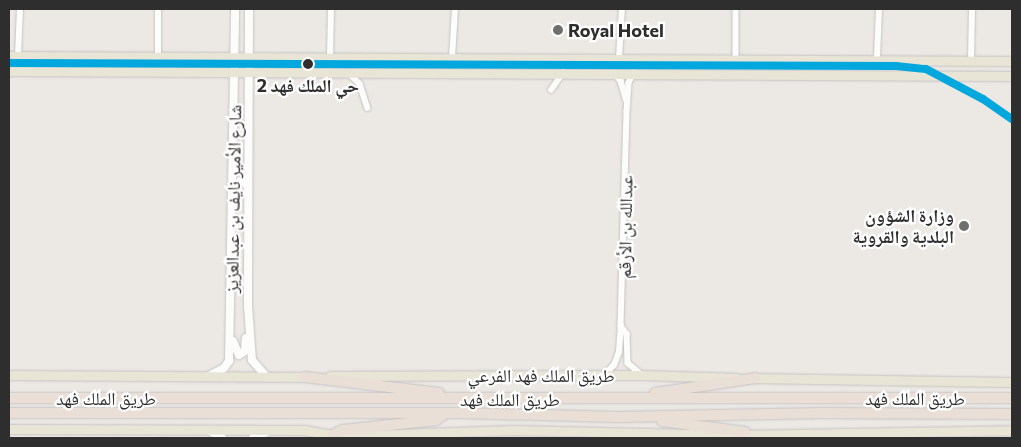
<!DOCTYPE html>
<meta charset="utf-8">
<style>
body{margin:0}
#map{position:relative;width:1021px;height:447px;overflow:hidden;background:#ece8e4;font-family:Commissioner,"Noto Naskh Arabic",sans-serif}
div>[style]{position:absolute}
.roads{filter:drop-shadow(0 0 1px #c5c4c5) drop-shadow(0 0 1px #c5c4c5)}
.street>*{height:5.5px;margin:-2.75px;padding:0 2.75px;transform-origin:2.75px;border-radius:2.75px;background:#fcfcfb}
.secondary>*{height:8px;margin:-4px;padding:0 4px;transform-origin:4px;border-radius:4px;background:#fcfcfb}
.primary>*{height:9px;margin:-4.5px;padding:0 4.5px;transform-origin:4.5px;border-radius:4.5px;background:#e8e4d6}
.highway>*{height:10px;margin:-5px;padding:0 5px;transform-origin:5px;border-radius:5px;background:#eadfd6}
.metro-1>*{height:8px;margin:-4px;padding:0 4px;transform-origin:4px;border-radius:4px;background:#02a8dd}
.dots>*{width:14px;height:14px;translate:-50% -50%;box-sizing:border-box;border:2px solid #fff;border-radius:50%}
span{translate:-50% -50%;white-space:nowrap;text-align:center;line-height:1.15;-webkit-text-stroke:4.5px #fff;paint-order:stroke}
.poi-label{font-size:18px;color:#2e2e2e;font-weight:700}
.left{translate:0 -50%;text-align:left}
.right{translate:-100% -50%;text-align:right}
.stop-label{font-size:18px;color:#2e2e2e;font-weight:700}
.street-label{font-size:18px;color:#2e2e2e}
.frame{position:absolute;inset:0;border:10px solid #2e2e2e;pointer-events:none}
</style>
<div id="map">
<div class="roads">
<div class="street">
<i style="left:736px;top:9px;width:50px;rotate:90deg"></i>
<i style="left:18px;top:56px;width:47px;rotate:-87.6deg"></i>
<i style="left:158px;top:56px;width:47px;rotate:-90deg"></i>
<i style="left:330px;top:57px;width:48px;rotate:-88.8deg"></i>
<i style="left:452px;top:58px;width:49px;rotate:-86.5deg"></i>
<i style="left:619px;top:58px;width:49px;rotate:-86.5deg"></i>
<i style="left:877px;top:58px;width:49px;rotate:-87.7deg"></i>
<i style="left:971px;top:61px;width:52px;rotate:-88.9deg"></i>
<i style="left:634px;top:73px;width:11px;rotate:117deg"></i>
<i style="left:629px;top:83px;width:28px;rotate:94deg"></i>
<i style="left:627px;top:111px;width:215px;rotate:91.6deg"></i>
<i style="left:621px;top:326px;width:10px;rotate:53deg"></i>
<i style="left:627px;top:334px;width:29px;rotate:88deg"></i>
<i style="left:628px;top:363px;width:17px;rotate:40deg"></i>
<i style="left:350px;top:74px;width:14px;rotate:45deg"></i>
<i style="left:360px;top:84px;width:25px;rotate:72deg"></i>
<i style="left:615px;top:74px;width:9px;rotate:49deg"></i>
<i style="left:621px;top:81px;width:19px;rotate:74deg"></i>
<i style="left:551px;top:90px;width:21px;rotate:-55deg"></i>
<i style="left:604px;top:375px;width:14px;rotate:-45deg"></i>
<i style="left:614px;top:365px;width:14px;rotate:-69deg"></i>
<i style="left:619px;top:352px;width:26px;rotate:-86deg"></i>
</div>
<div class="secondary">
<i style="left:249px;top:9px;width:297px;rotate:90.2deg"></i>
<i style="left:248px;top:306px;width:54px;rotate:85.8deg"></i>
<i style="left:252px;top:360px;width:20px;rotate:49deg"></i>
<i style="left:232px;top:191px;width:13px;rotate:-51deg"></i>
<i style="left:240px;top:181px;width:6px;rotate:18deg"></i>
<i style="left:246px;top:183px;width:6px;rotate:72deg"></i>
<i style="left:233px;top:341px;width:15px;rotate:67deg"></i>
<i style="left:239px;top:355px;width:7px;rotate:-34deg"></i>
<i style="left:245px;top:351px;width:13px;rotate:-86deg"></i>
<i style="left:209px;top:376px;width:17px;rotate:-28deg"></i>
<i style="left:224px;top:368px;width:9px;rotate:-54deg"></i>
<i style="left:229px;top:361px;width:352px;rotate:-89deg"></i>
<i style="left:210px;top:431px;width:14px;rotate:30deg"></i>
<i style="left:253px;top:438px;width:15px;rotate:-23deg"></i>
</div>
<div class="primary">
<i style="left:9px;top:56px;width:1003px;rotate:0.29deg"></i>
<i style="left:9px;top:71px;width:1003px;rotate:0.29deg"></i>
<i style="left:9px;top:375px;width:303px;rotate:0.4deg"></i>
<i style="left:330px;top:376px;width:313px;rotate:-0.2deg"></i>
<i style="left:643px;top:375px;width:94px;rotate:1.8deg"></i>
<i style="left:750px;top:378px;width:262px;rotate:0.9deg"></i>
<i style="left:9px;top:429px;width:295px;rotate:0.2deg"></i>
<i style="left:304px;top:430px;width:29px;rotate:10deg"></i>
<i style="left:333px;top:435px;width:36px"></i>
<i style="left:369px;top:435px;width:143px;rotate:-2deg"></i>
<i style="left:512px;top:430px;width:223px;rotate:1.3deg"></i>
<i style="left:735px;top:435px;width:277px;rotate:-1deg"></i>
</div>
<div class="highway">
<i style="left:305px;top:377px;width:135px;rotate:6.8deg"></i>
<i style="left:655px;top:393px;width:101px;rotate:-8.5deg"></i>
<i style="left:9px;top:398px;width:1003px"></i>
<i style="left:9px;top:413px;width:454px"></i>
<i style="left:463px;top:413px;width:156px;rotate:1.5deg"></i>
<i style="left:619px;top:417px;width:202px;rotate:-1.1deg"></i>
<i style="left:821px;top:413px;width:191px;rotate:0.3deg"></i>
<i style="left:662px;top:421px;width:84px;rotate:7.5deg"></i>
<i style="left:333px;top:435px;width:11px;rotate:-27deg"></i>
<i style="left:343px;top:430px;width:94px;rotate:-6.1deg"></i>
<i style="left:436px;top:420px;width:12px;rotate:-35deg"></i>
</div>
</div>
<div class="metro-1">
<i style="left:9px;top:63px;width:887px;rotate:0.19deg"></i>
<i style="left:896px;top:66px;width:30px;rotate:6deg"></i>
<i style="left:926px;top:69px;width:64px;rotate:27.8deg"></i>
<i style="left:983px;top:99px;width:35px;rotate:35deg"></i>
</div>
<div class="dots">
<i style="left:558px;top:30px;background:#706f6e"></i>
<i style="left:308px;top:64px;background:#2e2e2e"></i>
<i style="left:964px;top:226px;background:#706f6e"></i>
</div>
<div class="poi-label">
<span class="left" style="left:568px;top:30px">Royal Hotel</span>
<span class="right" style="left:954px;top:226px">وزارة الشؤون<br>البلدية والقروية</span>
</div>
<div class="stop-label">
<span style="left:308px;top:85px">حي الملك فهد 2</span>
</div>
<div class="street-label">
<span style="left:233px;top:199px;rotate:-89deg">شارع الأمير نايف بن عبدالعزيز</span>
<span style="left:625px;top:227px;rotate:-89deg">عبدالله بن الأرقم</span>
<span style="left:541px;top:375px">طريق الملك فهد الفرعي</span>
<span style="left:106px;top:398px">طريق الملك فهد</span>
<span style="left:915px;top:398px">طريق الملك فهد</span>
<span style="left:510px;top:399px">طريق الملك فهد</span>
</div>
<div class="frame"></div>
</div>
